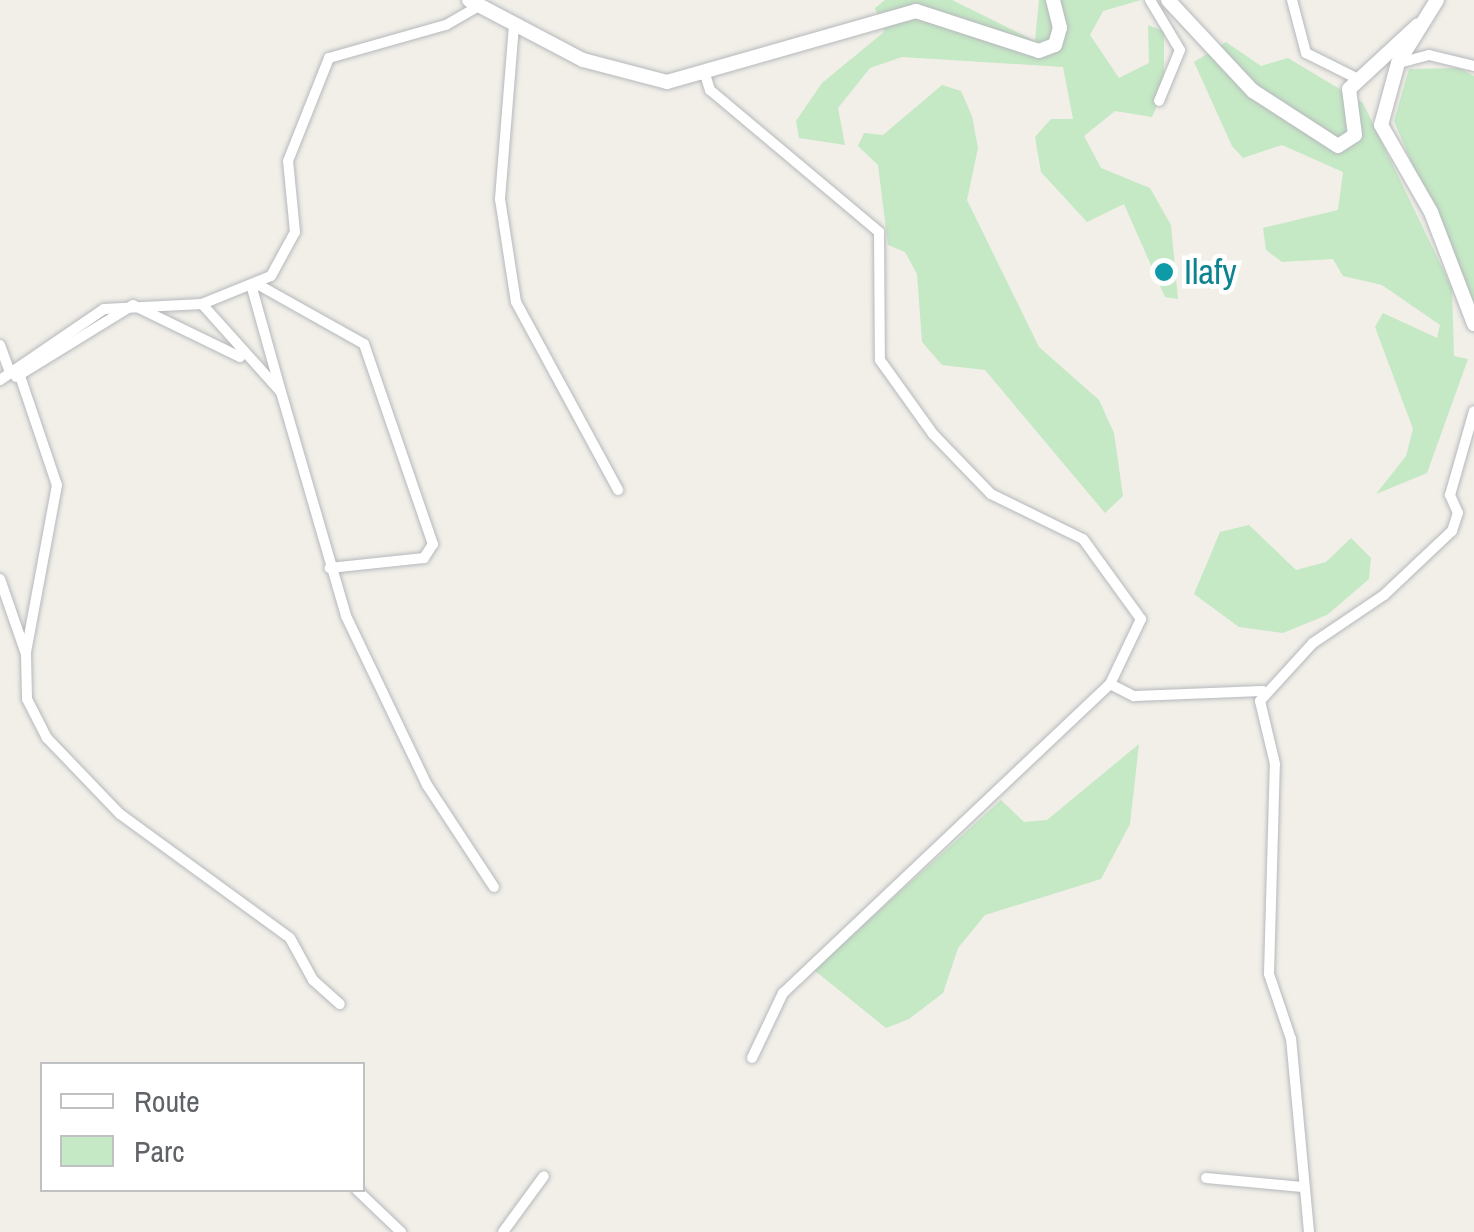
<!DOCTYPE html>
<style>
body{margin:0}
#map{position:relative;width:1474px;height:1232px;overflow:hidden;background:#f1efe8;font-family:"Archivo Narrow",sans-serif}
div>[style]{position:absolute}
.green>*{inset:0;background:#c5e8c5}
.roads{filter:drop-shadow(0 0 2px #b5b8bc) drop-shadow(0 0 2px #b5b8bc)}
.minor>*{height:10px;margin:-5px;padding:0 5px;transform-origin:5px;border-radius:5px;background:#fff}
.tertiary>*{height:14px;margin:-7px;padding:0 7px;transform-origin:7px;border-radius:7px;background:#fff}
.dots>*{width:28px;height:28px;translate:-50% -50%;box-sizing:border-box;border:5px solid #fff;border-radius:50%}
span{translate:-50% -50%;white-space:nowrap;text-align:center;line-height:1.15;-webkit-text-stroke:9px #fff;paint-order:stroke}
.culture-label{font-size:35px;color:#0d838f}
.left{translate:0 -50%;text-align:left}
.legend{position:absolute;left:40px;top:1062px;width:325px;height:130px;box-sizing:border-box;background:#fff;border:2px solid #bfc1c3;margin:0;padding:12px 18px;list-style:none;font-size:30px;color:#5f6368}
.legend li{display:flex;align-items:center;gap:20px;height:50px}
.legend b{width:50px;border:2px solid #bfc1c3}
</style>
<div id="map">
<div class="green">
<i style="clip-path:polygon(885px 0,952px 0,1035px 41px,1039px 0,1141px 0,1103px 11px,1090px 35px,1119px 78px,1149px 63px,1148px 25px,1164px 31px,1164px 90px,1152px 117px,1115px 111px,1084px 136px,1101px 168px,1150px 188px,1171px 225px,1178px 299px,1165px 297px,1124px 204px,1087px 222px,1041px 172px,1035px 137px,1051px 119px,1073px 119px,1063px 67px,902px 57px,870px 68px,838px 108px,845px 145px,799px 138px,796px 121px,822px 83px,884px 32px,875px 8px)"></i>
<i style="clip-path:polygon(1226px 42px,1261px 66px,1288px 58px,1363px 103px,1452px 288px,1454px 356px,1468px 359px,1427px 473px,1376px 494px,1406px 456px,1413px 429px,1375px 327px,1383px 313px,1437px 338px,1440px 325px,1382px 285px,1343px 276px,1333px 259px,1282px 262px,1266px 250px,1263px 228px,1338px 210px,1343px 172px,1282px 145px,1243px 158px,1232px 146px,1194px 62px)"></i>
<i style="clip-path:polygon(1459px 68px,1474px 76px,1474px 311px,1394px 121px,1409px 69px)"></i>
<i style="clip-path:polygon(942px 85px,961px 91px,972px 116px,978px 148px,967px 200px,1039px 347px,1099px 400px,1114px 433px,1123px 496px,1105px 513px,985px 370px,942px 365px,922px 342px,917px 274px,905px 252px,888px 245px,878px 165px,858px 146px,864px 133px,883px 135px)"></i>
<i style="clip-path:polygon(1249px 525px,1296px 570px,1326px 562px,1351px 538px,1371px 558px,1369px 579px,1327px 615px,1283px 633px,1239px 627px,1194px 594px,1220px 532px)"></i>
<i style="clip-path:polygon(1139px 744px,1130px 824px,1101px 879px,985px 915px,958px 948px,943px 993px,909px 1019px,886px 1028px,814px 970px,1001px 800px,1024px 822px,1047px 820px)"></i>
</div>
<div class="roads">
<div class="minor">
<i style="left:1150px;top:0;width:58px;rotate:59deg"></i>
<i style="left:1180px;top:50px;width:55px;rotate:112.4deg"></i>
<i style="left:1292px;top:0;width:55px;rotate:75.2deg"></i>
<i style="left:1306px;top:53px;width:56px;rotate:26.6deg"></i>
<i style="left:514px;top:25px;width:175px;rotate:94.6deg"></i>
<i style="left:500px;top:199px;width:104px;rotate:81.2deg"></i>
<i style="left:516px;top:302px;width:214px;rotate:61.5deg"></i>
<i style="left:1399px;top:63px;width:31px;rotate:-15deg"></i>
<i style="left:1429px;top:55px;width:46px;rotate:13.7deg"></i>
<i style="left:696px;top:75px;width:9px;rotate:-6deg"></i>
<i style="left:705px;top:74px;width:17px;rotate:73deg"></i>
<i style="left:710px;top:90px;width:221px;rotate:40deg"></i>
<i style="left:879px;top:232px;width:128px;rotate:89.6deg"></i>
<i style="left:880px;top:360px;width:91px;rotate:54.4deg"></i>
<i style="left:933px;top:434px;width:83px;rotate:46deg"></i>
<i style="left:991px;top:494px;width:102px;rotate:26.1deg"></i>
<i style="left:1083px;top:539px;width:99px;rotate:54.1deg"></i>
<i style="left:1141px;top:619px;width:72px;rotate:115.5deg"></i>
<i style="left:1110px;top:684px;width:450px;rotate:136.6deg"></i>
<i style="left:783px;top:993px;width:72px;rotate:115.5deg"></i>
<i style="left:257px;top:284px;width:123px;rotate:29.3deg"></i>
<i style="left:364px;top:344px;width:212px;rotate:71deg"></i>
<i style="left:433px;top:544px;width:17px;rotate:123deg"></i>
<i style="left:424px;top:558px;width:95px;rotate:173.9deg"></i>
<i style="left:252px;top:288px;width:108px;rotate:74.4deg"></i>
<i style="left:202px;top:304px;width:118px;rotate:48.1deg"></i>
<i style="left:281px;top:392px;width:233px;rotate:73.8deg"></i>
<i style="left:346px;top:616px;width:187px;rotate:64.4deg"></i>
<i style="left:427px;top:785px;width:122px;rotate:56.7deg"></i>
<i style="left:0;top:345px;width:29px;rotate:70deg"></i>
<i style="left:20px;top:376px;width:115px;rotate:71.3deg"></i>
<i style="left:57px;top:485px;width:171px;rotate:100.5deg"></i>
<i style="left:16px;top:377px;width:137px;rotate:-31.6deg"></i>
<i style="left:133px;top:305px;width:119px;rotate:25.9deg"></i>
<i style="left:0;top:380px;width:126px;rotate:-34.3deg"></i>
<i style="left:104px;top:309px;width:98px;rotate:-2.9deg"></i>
<i style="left:202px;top:304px;width:74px;rotate:-22.1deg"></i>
<i style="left:271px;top:276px;width:50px;rotate:-61.4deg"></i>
<i style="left:295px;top:232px;width:71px;rotate:-95.6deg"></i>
<i style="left:288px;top:161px;width:111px;rotate:-68.3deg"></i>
<i style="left:329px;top:58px;width:122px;rotate:-15.8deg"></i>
<i style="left:446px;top:25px;width:39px;rotate:-30deg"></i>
<i style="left:0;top:579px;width:79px;rotate:70.9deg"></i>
<i style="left:26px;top:654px;width:45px;rotate:88.7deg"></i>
<i style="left:27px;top:699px;width:44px;rotate:62.9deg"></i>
<i style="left:47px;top:738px;width:105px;rotate:46.2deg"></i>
<i style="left:120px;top:814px;width:210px;rotate:36.1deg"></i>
<i style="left:290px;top:938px;width:48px;rotate:61.3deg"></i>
<i style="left:313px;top:980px;width:36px;rotate:42deg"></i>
<i style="left:1110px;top:684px;width:27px;rotate:27deg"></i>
<i style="left:1134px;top:696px;width:129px;rotate:-2.2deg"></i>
<i style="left:1206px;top:1178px;width:97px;rotate:5.3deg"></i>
<i style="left:357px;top:1190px;width:61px;rotate:43.7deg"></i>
<i style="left:503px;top:1232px;width:69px;rotate:-53.8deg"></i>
<i style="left:1309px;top:1232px;width:194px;rotate:-95.3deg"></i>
<i style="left:1291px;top:1039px;width:69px;rotate:-108.7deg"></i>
<i style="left:1269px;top:974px;width:210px;rotate:-88.4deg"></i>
<i style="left:1275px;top:764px;width:65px;rotate:-103.4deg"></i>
<i style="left:1260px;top:701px;width:79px;rotate:-47.6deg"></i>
<i style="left:1313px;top:643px;width:86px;rotate:-34.1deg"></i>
<i style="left:1384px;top:595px;width:93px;rotate:-43.3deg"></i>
<i style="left:1452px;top:531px;width:19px;rotate:-72deg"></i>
<i style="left:1458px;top:513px;width:20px;rotate:-114deg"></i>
<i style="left:1450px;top:495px;width:87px;rotate:-74.1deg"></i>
</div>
<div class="tertiary">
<i style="left:469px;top:0;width:129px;rotate:27.8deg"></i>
<i style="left:583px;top:60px;width:87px;rotate:14.7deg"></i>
<i style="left:667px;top:82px;width:259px;rotate:-15.9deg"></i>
<i style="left:916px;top:11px;width:129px;rotate:18deg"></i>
<i style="left:1039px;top:51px;width:17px;rotate:-21deg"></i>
<i style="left:1055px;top:45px;width:18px;rotate:-74deg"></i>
<i style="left:1060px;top:28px;width:29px;rotate:-104deg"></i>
<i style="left:1168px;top:0;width:125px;rotate:47deg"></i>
<i style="left:1253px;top:91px;width:101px;rotate:32.9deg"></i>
<i style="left:1338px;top:146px;width:20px;rotate:-33deg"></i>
<i style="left:1355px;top:135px;width:46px;rotate:-97.4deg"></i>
<i style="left:1349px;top:89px;width:94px;rotate:-42.8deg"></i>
<i style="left:1437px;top:0;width:74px;rotate:121.8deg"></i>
<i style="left:1398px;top:63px;width:64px;rotate:105.3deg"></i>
<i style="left:1381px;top:125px;width:100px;rotate:60.1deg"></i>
<i style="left:1431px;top:212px;width:120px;rotate:69deg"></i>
</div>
</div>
<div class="dots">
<i style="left:1164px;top:272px;background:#0f9aa8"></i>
</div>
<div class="culture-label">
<span class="left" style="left:1184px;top:272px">Ilafy</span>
</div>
<ul class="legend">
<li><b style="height:12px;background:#fff"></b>Route</li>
<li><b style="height:28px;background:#c5e8c5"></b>Parc</li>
</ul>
</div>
